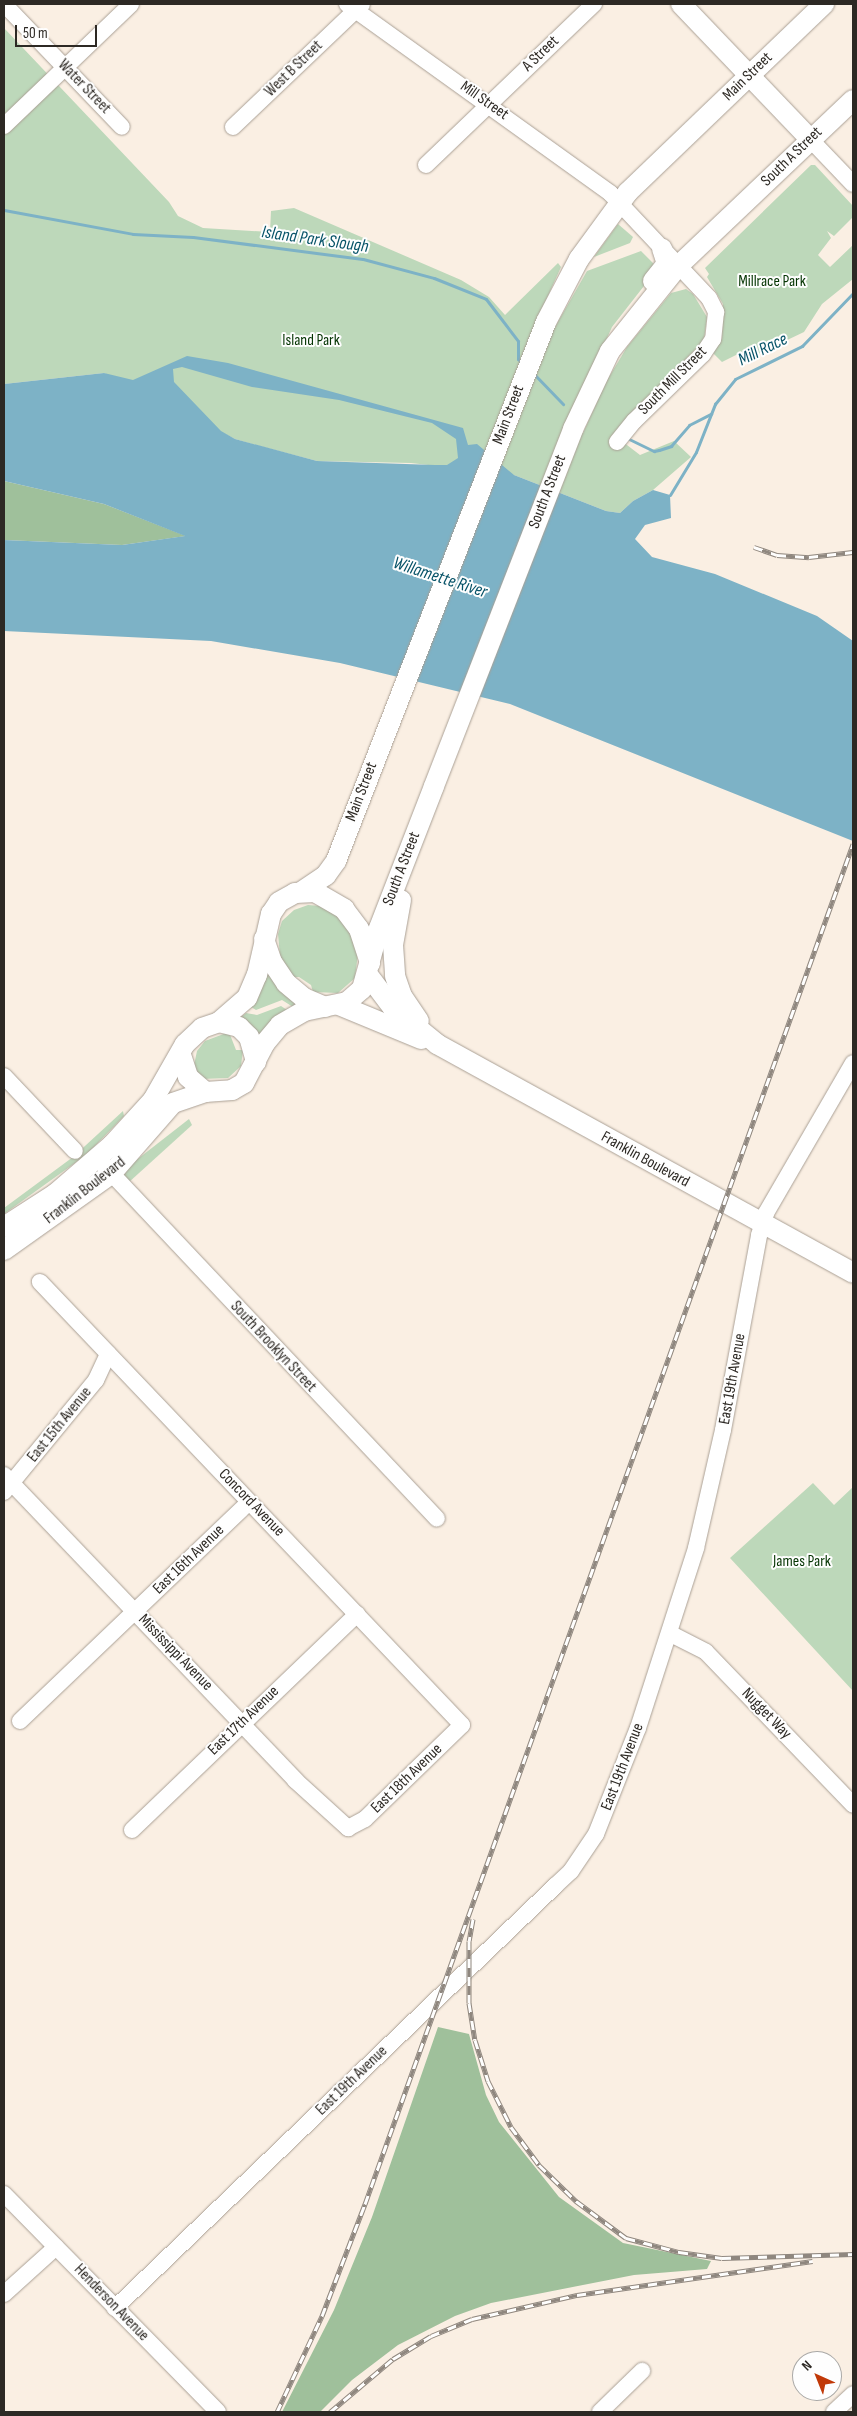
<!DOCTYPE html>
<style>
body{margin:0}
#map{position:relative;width:857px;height:2416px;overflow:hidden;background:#faefe3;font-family:"Sofia Sans Condensed",sans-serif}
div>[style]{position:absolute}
.green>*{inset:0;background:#bdd8ba}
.forest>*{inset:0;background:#9fc09b}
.water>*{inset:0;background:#7db2c6}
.stream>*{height:3px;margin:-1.5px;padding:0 1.5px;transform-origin:1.5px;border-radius:1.5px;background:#7db2c6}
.roads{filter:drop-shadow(0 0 1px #aaa095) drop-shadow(0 0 1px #aaa095)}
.minor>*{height:16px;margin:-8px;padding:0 8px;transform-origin:8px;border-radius:8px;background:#fff}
.major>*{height:20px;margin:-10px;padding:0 10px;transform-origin:10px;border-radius:10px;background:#fff}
.rail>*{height:5px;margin-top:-2.5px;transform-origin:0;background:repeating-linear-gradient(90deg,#fefefe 0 9px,#8f877f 0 18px);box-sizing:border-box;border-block:1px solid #8f877f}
span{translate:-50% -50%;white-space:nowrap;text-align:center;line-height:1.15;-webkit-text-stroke:4px #fefefe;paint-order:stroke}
.street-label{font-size:16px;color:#2d2924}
.park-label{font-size:16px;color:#053503}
.water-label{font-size:18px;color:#075368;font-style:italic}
.frame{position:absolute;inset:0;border:5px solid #2d2924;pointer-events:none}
.north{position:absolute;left:792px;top:2351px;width:50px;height:50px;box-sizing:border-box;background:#fefefe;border:1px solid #aaa9a7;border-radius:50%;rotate:316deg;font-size:14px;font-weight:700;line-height:20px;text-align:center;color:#2d2924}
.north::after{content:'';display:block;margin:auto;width:18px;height:22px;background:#c13908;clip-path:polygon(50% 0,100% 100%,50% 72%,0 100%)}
.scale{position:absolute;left:15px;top:25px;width:82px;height:22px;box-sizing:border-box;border:2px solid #2d2924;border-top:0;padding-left:6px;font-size:15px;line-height:18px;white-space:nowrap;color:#2d2924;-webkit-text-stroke:4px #fefefe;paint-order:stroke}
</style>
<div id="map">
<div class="green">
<i style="clip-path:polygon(4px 28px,169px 202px,178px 216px,203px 228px,270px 232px,271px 211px,294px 208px,461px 280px,489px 297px,505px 315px,558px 263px,561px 267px,538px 318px,555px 327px,587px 271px,641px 251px,658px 268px,612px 327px,567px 426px,583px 433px,606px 382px,627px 347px,671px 293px,686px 289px,693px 294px,707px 317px,704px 340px,614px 435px,640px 455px,674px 441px,691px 457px,653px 490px,633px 501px,620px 513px,606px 511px,514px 475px,411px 463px,317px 461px,252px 444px,235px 439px,104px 373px,4px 384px)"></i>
<i style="clip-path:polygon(811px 165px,815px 165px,853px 206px,853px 217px,834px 236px,827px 231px,831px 238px,818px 255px,830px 267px,853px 245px,853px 279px,822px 304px,804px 332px,758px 354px,738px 354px,722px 362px,713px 353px,722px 338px,723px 304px,707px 277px,709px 274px,705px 268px)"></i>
<i style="clip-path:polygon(618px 224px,633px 237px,630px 243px,594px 257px)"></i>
<i style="clip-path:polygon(308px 905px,321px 906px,336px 914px,348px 927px,358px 953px,355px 978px,338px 993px,313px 992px,311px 985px,299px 977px,292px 977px,280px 956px,278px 934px,282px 921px,294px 910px)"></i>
<i style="clip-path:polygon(266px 969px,300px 1001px,293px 1007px,282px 1000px,256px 1010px,251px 1007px)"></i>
<i style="clip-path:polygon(281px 1006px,287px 1010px,259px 1038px,239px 1019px,246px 1013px,257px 1015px)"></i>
<i style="clip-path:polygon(229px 1032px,236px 1050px,243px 1050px,241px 1066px,228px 1078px,201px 1079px,194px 1065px,197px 1051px,205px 1041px)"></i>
<i style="clip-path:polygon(123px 1111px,124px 1116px,86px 1155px,4px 1214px,4px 1208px,73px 1157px)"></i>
<i style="clip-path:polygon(189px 1119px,192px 1125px,128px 1183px,124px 1175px,130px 1165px)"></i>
<i style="clip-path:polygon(813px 1483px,834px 1505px,853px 1487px,853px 1691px,730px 1558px)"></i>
</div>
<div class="forest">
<i style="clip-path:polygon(4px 481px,104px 504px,186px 536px,122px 545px,4px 540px)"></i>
<i style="clip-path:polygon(438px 2027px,469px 2034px,486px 2095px,499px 2122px,559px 2197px,623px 2243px,711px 2261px,707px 2269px,634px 2275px,491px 2303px,455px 2316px,398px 2345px,352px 2380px,320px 2412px,282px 2412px,334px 2310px,372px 2217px)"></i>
</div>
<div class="water">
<i style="clip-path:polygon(evenodd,187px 356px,228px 363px,463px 428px,468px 445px,477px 444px,514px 475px,606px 511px,620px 513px,633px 501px,653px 490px,670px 495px,671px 518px,645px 525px,635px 539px,652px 557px,715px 574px,817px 616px,853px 641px,853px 841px,510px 704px,340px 663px,211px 641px,4px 631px,4px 540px,122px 545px,185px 536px,104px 504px,4px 481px,4px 384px,104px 373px,133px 380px,187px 356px,182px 367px,252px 387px,339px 400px,432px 423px,456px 439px,458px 458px,447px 465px,435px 465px,317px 461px,235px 439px,221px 431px,174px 382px,173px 369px,182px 367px)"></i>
</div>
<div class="stream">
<i style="left:4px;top:210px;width:131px;rotate:10.5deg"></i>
<i style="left:133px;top:234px;width:60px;rotate:2.9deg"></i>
<i style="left:193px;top:237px;width:171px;rotate:7.4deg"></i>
<i style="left:363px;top:259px;width:73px;rotate:15deg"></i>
<i style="left:434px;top:278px;width:56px;rotate:22deg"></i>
<i style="left:486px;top:299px;width:53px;rotate:52.7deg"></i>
<i style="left:518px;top:341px;width:18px;rotate:90deg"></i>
<i style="left:518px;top:359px;width:6px;rotate:45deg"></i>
<i style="left:534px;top:374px;width:42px;rotate:46deg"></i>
<i style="left:629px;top:439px;width:28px;rotate:26deg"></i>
<i style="left:654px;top:451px;width:5px;rotate:-11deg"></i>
<i style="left:659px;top:450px;width:13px;rotate:-18deg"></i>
<i style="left:671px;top:446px;width:28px;rotate:-49deg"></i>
<i style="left:689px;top:425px;width:25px;rotate:-27deg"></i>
<i style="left:670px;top:495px;width:50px;rotate:-58.8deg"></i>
<i style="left:696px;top:452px;width:52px;rotate:-68.4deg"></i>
<i style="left:715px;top:404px;width:32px;rotate:-51deg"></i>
<i style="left:735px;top:379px;width:75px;rotate:-26.2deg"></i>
<i style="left:802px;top:346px;width:74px;rotate:-46.1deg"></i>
</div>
<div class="roads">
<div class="minor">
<i style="left:4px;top:4px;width:170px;rotate:46.2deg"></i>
<i style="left:347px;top:4px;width:324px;rotate:35.7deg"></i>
<i style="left:610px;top:193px;width:144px;rotate:46.7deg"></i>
<i style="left:709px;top:298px;width:16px;rotate:63deg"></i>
<i style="left:716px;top:312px;width:27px;rotate:96deg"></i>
<i style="left:713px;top:339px;width:18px;rotate:124deg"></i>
<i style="left:703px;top:354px;width:96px;rotate:135.8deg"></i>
<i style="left:634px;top:421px;width:27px;rotate:129deg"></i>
<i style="left:4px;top:126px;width:176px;rotate:-43.8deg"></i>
<i style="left:233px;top:127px;width:178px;rotate:-43.6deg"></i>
<i style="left:810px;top:139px;width:62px;rotate:46.3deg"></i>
<i style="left:426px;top:165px;width:233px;rotate:-43.8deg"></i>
<i style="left:4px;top:1076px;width:103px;rotate:46.6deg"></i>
<i style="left:98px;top:1159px;width:494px;rotate:46.7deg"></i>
<i style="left:4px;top:1475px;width:422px;rotate:46.3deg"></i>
<i style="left:295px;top:1780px;width:72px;rotate:42.2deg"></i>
<i style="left:348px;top:1828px;width:19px;rotate:-28deg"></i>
<i style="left:365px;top:1819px;width:135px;rotate:-44.1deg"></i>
<i style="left:462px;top:1725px;width:612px;rotate:-133.61deg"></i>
<i style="left:4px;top:1492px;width:145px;rotate:-50.6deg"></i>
<i style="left:96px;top:1380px;width:29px;rotate:-65deg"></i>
<i style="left:671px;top:1634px;width:39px;rotate:27deg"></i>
<i style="left:706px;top:1652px;width:212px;rotate:46.1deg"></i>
<i style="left:20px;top:1721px;width:317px;rotate:-43.7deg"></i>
<i style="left:132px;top:1830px;width:312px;rotate:-43.8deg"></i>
<i style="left:4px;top:2194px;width:305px;rotate:45.5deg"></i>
<i style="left:4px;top:2294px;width:70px;rotate:-42.1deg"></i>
<i style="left:115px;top:2308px;width:610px;rotate:-43.8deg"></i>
<i style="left:555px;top:1886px;width:22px;rotate:-43deg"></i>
<i style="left:571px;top:1871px;width:45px;rotate:-56deg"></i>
<i style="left:596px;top:1834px;width:114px;rotate:-68.4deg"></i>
<i style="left:638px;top:1728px;width:189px;rotate:-72.1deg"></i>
<i style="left:696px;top:1548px;width:121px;rotate:-77.1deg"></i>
<i style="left:723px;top:1430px;width:198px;rotate:-79.5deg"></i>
<i style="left:759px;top:1235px;width:23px;rotate:-72deg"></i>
<i style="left:766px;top:1213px;width:173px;rotate:-59.9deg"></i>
<i style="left:600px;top:2412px;width:59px;rotate:-44.3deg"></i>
<i style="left:834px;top:2412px;width:26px;rotate:-43deg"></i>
</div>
<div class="major">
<i style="left:681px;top:4px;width:187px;rotate:46.3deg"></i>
<i style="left:653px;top:281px;width:22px;rotate:-51deg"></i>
<i style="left:667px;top:264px;width:16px;rotate:-108deg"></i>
<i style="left:301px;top:892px;width:30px;rotate:-34deg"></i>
<i style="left:326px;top:875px;width:17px;rotate:-54deg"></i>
<i style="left:336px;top:861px;width:578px;rotate:-68.71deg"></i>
<i style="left:546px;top:322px;width:71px;rotate:-62.4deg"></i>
<i style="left:579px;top:259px;width:83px;rotate:-53.8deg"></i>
<i style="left:628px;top:192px;width:272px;rotate:-43.8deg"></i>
<i style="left:401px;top:900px;width:46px;rotate:100.1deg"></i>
<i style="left:393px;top:945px;width:31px;rotate:86deg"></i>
<i style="left:395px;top:976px;width:21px;rotate:71deg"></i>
<i style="left:402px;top:996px;width:30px;rotate:56deg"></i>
<i style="left:264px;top:939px;width:24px;rotate:71deg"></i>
<i style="left:272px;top:962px;width:25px;rotate:56deg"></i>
<i style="left:286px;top:983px;width:23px;rotate:40deg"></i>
<i style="left:304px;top:998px;width:23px;rotate:23deg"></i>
<i style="left:368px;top:975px;width:41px;rotate:52.9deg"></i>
<i style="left:393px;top:1008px;width:57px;rotate:39.3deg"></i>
<i style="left:437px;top:1044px;width:475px;rotate:28.8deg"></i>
<i style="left:339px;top:1005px;width:89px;rotate:22.5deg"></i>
<i style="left:219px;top:1022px;width:37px;rotate:-41deg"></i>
<i style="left:247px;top:998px;width:25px;rotate:-67deg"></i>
<i style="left:257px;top:975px;width:63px;rotate:-77.1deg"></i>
<i style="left:271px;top:914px;width:14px;rotate:-56deg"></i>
<i style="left:279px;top:902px;width:18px;rotate:-29deg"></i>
<i style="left:295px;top:893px;width:20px;rotate:-3deg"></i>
<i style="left:315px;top:892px;width:34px;rotate:30deg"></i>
<i style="left:344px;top:909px;width:25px;rotate:53deg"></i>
<i style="left:359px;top:929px;width:36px;rotate:72deg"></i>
<i style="left:181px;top:1055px;width:23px;rotate:72deg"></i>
<i style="left:188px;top:1077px;width:23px;rotate:41deg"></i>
<i style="left:4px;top:1227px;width:61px;rotate:-32.9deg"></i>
<i style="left:55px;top:1194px;width:75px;rotate:-40.7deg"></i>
<i style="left:112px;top:1145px;width:61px;rotate:-47.7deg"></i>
<i style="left:153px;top:1100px;width:64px;rotate:-60.3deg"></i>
<i style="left:185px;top:1044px;width:23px;rotate:-43deg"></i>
<i style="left:202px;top:1028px;width:18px;rotate:-19deg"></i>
<i style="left:219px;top:1022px;width:21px;rotate:14deg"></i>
<i style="left:239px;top:1027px;width:14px;rotate:45deg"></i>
<i style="left:249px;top:1037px;width:26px;rotate:74deg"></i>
<i style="left:4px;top:1250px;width:131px;rotate:-35.4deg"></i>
<i style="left:111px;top:1174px;width:94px;rotate:-48.9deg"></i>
<i style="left:173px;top:1103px;width:34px;rotate:-19deg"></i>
<i style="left:205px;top:1092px;width:27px;rotate:-4deg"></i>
<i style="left:232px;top:1090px;width:14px;rotate:-30deg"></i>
<i style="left:244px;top:1083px;width:45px;rotate:-62.3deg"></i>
<i style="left:265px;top:1043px;width:23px;rotate:-50deg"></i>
<i style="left:280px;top:1025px;width:28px;rotate:-30deg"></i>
<i style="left:304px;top:1011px;width:44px;rotate:-11.8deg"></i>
<i style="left:347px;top:1002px;width:20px;rotate:-41deg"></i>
<i style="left:362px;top:989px;width:63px;rotate:-74.4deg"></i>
<i style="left:379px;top:928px;width:152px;rotate:-68.8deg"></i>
<i style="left:434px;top:786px;width:383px;rotate:-68.7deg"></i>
<i style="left:573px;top:429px;width:86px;rotate:-64.6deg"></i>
<i style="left:610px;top:351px;width:109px;rotate:-51.3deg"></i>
<i style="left:678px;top:266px;width:241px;rotate:-43.5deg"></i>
</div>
</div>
<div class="rail">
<i style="left:754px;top:547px;width:24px;rotate:19deg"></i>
<i style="left:777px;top:555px;width:32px;rotate:4deg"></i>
<i style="left:809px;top:557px;width:44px;rotate:-6.5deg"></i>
<i style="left:473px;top:1919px;width:22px;rotate:100deg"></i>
<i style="left:469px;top:1941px;width:62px;rotate:90deg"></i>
<i style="left:469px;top:2003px;width:37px;rotate:81deg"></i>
<i style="left:475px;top:2040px;width:43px;rotate:72.4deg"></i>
<i style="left:488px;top:2081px;width:51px;rotate:63.4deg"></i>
<i style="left:511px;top:2127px;width:47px;rotate:53.6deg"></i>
<i style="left:539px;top:2165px;width:52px;rotate:44.2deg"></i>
<i style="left:576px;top:2201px;width:62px;rotate:36.5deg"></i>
<i style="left:626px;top:2238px;width:55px;rotate:14.8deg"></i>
<i style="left:679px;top:2252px;width:43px;rotate:7.9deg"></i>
<i style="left:722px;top:2258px;width:131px;rotate:-1.7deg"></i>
<i style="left:277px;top:2412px;width:106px;rotate:-64.9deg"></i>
<i style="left:322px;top:2316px;width:120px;rotate:-69deg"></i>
<i style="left:365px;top:2204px;width:1445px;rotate:-70.26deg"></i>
<i style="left:330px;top:2412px;width:82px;rotate:-40.1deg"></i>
<i style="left:393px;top:2359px;width:44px;rotate:-31.2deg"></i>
<i style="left:431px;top:2336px;width:44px;rotate:-22.5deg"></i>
<i style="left:472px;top:2319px;width:108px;rotate:-12.9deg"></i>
<i style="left:577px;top:2295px;width:238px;rotate:-8.2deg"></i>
</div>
<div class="street-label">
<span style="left:541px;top:54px;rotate:-44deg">A Street</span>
<span style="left:294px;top:69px;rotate:-44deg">West B Street</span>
<span style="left:748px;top:77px;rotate:-44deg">Main Street</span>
<span style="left:84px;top:87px;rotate:46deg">Water Street</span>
<span style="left:484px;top:101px;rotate:35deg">Mill Street</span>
<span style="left:792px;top:157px;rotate:-44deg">South A Street</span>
<span style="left:673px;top:381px;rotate:-45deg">South Mill Street</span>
<span style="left:509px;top:415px;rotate:-69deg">Main Street</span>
<span style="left:548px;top:492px;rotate:-69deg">South A Street</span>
<span style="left:362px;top:792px;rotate:-69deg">Main Street</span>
<span style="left:402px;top:869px;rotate:-69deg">South A Street</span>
<span style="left:645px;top:1160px;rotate:29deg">Franklin Boulevard</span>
<span style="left:85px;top:1191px;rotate:-38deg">Franklin Boulevard</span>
<span style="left:273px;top:1347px;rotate:47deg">South Brooklyn Street</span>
<span style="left:733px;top:1379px;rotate:-80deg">East 19th Avenue</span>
<span style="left:60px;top:1425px;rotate:-51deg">East 15th Avenue</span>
<span style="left:251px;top:1503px;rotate:46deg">Concord Avenue</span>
<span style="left:189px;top:1560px;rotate:-44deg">East 16th Avenue</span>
<span style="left:175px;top:1653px;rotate:46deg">Mississippi Avenue</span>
<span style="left:766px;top:1714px;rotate:46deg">Nugget Way</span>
<span style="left:244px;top:1721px;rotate:-44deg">East 17th Avenue</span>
<span style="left:623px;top:1767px;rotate:-69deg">East 19th Avenue</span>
<span style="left:407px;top:1779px;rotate:-44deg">East 18th Avenue</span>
<span style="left:352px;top:2081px;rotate:-44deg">East 19th Avenue</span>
<span style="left:111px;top:2303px;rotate:46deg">Henderson Avenue</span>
</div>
<div class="park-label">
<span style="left:772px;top:282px">Millrace Park</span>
<span style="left:311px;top:341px">Island Park</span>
<span style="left:802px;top:1562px">James Park</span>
</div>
<div class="water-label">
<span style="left:315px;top:240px;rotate:8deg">Island Park Slough</span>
<span style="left:763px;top:350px;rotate:-26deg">Mill Race</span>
<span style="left:440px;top:578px;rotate:18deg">Willamette River</span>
</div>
<div class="frame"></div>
<div class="north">N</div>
<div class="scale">50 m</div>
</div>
